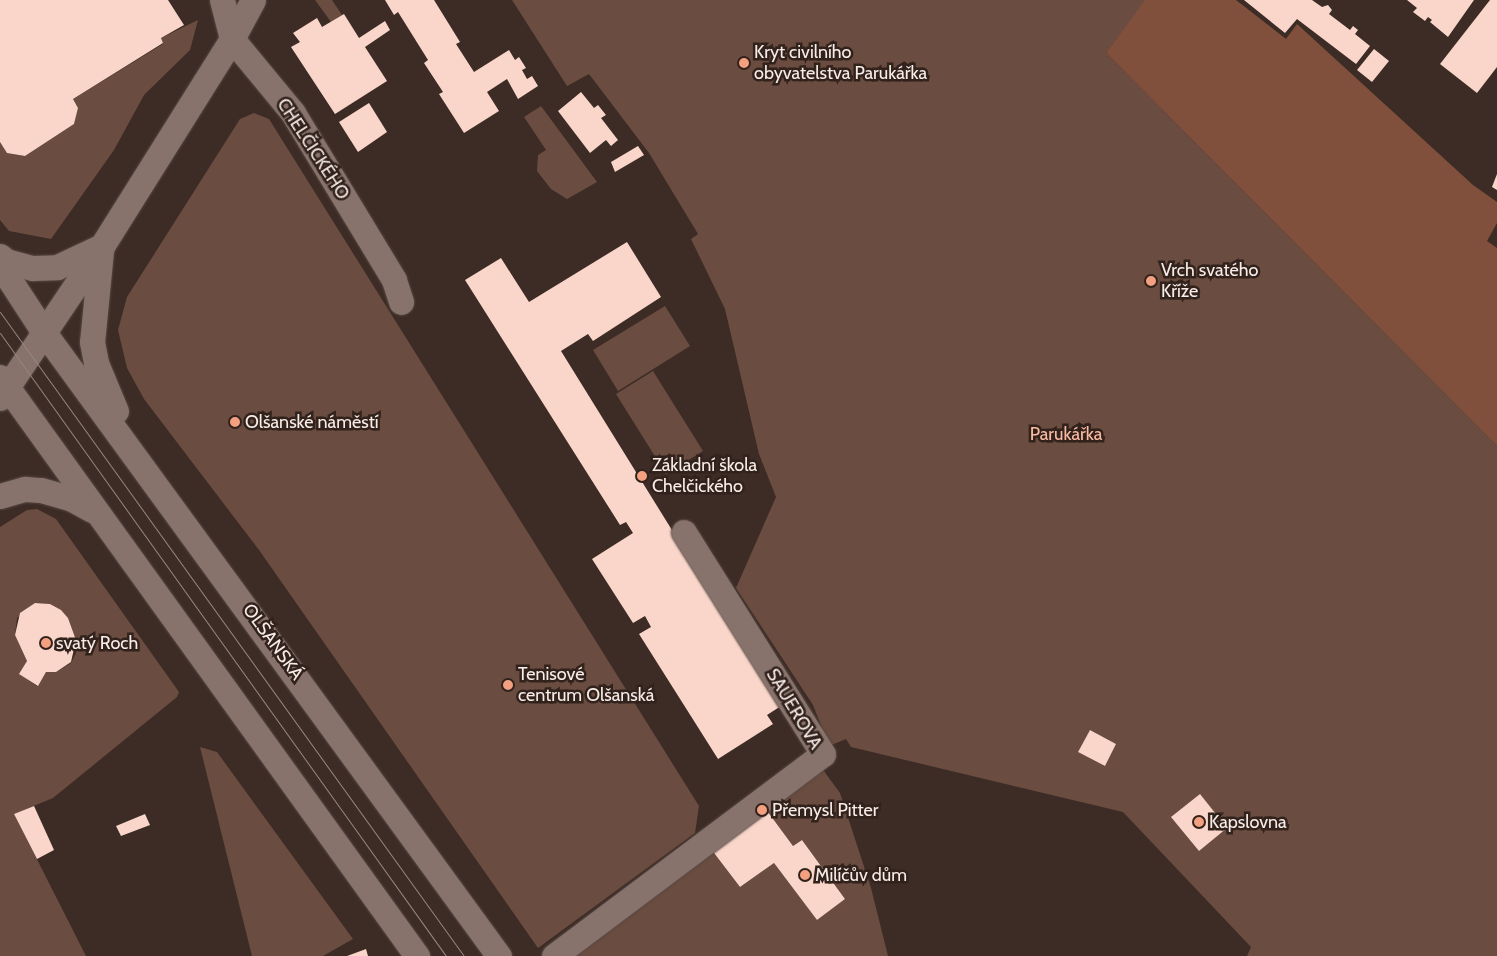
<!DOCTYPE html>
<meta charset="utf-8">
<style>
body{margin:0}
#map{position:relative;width:1497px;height:956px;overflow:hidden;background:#3d2c26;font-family:Cabin,sans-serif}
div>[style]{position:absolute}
.green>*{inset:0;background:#6a4c40}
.forest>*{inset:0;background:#80503d}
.building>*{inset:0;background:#f9d6c9}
.roads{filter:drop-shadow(0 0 1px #564842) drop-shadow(0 0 1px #564842)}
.minor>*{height:25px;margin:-12.5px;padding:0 12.5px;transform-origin:12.5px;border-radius:12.5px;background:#87736c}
.tram>*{height:1px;margin:-0.5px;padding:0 0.5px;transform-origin:0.5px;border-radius:0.5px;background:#958681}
.dots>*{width:14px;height:14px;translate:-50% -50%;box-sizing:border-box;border:2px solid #32221c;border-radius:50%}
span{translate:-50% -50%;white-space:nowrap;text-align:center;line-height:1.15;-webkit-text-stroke:5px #32221c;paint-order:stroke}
.poi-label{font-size:18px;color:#f8ece8}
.left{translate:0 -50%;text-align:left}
.street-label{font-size:18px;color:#f8ece8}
.park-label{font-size:18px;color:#fabba2}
</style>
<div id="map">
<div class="green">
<i style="clip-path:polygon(315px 0,332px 0,342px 15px,331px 22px)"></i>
<i style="clip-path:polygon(evenodd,512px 0,1146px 0,1106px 53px,1497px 446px,1497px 956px,1247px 956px,1251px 947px,1123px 812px,851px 747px,846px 739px,829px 746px,813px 705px,736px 588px,776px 497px,759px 454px,725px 309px,691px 239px,698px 234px,649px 153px,589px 74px,567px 86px,512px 0,1090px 730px,1116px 744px,1105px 766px,1078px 752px,1090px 730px)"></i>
<i style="clip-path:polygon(198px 20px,190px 50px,144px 95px,114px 150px,51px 239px,9px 231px,0 220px,0 142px,8px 153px,25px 156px,74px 124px,78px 108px,73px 99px,163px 44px,161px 38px)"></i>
<i style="clip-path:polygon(541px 106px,597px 182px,567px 199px,551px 189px,537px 171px,538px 155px,546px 150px,524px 117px)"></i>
<i style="clip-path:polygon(254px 113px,269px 119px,699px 806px,695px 833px,538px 948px,259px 550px,144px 399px,127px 368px,118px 330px,127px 297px,240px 119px)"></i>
<i style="clip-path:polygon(665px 306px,690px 346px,618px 391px,593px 350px)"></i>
<i style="clip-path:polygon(653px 371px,703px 451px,666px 474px,616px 394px)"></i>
<i style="clip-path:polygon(evenodd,37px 509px,56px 519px,179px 692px,177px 697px,53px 798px,14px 814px,86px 956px,0 956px,0 527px,27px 510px,37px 509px,35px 603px,50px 604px,61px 611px,68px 618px,76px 640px,76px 653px,71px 663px,56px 672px,46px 672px,37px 686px,20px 674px,27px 661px,15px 635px,17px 618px,35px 603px)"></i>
<i style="clip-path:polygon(200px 747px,217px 752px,353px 939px,323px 956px,252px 956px)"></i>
<i style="clip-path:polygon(821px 767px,840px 793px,871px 888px,888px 956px,566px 956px,711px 849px,740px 887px,774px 863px,817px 920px,845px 899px,802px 840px,793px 846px,765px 808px)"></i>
</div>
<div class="forest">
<i style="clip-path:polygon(1145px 0,1236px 0,1286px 39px,1297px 24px,1473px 185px,1497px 202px,1497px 223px,1487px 241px,1497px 248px,1497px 446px,1106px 53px)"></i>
</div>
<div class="building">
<i style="clip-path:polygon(0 0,168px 0,184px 25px,161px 38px,163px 43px,73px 99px,78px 108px,74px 124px,25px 156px,7px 153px,0 142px)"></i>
<i style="clip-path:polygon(385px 0,434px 0,460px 42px,456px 44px,474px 72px,509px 50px,515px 60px,519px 57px,526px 68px,522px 70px,527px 79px,532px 76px,538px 86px,518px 99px,507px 79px,487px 92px,499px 111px,464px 133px,439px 94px,443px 92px,424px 63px,428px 60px,398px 12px,394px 15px)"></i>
<i style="clip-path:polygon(1244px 0,1312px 0,1322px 7px,1328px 5px,1332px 10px,1329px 14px,1350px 30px,1353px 26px,1358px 30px,1355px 34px,1370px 46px,1356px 64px,1297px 19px,1285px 33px)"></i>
<i style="clip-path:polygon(1407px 0,1474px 0,1448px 37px,1430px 22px,1432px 20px,1428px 17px,1425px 21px,1413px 12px,1417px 8px)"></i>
<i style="clip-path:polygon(1490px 0,1497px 0,1497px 67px,1477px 93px,1440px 64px)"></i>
<i style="clip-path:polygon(344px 14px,359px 38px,385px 21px,390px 30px,365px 47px,387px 81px,335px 114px,291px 47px,300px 42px,293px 33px,317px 18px,322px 27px)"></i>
<i style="clip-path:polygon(1374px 49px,1389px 61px,1372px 82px,1357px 70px)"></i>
<i style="clip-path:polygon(581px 92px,594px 108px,598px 105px,606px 115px,601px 118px,618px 140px,611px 146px,606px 140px,590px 153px,558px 111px)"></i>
<i style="clip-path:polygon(369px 103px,387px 132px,358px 152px,339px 122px)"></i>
<i style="clip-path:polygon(638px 146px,644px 155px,615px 172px,611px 162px)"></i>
<i style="clip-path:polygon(1497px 174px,1497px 190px,1492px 187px)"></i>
<i style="clip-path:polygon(627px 242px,661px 297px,593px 341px,588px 334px,561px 351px,781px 706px,767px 715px,773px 724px,718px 759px,639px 634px,651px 627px,645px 616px,633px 623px,592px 559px,633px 533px,626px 522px,620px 525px,465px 280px,501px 258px,529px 302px)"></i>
<i style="clip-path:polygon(35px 603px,50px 604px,61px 610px,68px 618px,76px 640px,71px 662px,56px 672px,46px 672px,38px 686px,19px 674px,27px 661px,15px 635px,20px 613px)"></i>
<i style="clip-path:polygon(1090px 730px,1116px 744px,1105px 766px,1078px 752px)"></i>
<i style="clip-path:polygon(1200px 794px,1227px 828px,1199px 851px,1171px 817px)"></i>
<i style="clip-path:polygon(34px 806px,54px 850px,37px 859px,14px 814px)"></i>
<i style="clip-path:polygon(765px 808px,793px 846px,802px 840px,845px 899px,817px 920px,774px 863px,740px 887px,711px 849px)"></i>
<i style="clip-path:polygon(145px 814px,150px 825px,121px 836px,116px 826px)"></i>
<i style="clip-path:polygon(366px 949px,368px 956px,347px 956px)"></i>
</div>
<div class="roads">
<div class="minor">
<i style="left:222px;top:0;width:40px;rotate:75.6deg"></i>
<i style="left:232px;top:39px;width:96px;rotate:50.5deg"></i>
<i style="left:293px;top:113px;width:195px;rotate:58.8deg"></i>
<i style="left:394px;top:280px;width:23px;rotate:72deg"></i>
<i style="left:101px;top:251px;width:91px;rotate:95.6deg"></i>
<i style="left:92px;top:342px;width:21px;rotate:79deg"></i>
<i style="left:96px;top:363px;width:52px;rotate:67.4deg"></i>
<i style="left:0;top:256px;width:8px;rotate:40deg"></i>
<i style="left:6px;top:261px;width:28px;rotate:15deg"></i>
<i style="left:33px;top:268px;width:24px;rotate:-2deg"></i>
<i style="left:57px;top:267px;width:50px;rotate:-25deg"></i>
<i style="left:0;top:265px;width:79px;rotate:56.9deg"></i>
<i style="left:43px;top:331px;width:774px;rotate:53.89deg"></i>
<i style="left:0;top:377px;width:714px;rotate:54.24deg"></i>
<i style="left:0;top:398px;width:183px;rotate:-56.1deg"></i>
<i style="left:102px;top:246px;width:244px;rotate:-57.9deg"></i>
<i style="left:232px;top:39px;width:44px;rotate:-61.7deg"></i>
<i style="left:0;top:496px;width:26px;rotate:-16deg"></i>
<i style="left:25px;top:489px;width:16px;rotate:4deg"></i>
<i style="left:41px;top:490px;width:32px;rotate:16deg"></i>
<i style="left:72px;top:499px;width:23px;rotate:29deg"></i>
<i style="left:554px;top:956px;width:336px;rotate:-36.9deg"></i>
<i style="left:823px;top:754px;width:262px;rotate:-122.1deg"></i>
</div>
</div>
<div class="tram">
<i style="left:0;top:312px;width:794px;rotate:54.23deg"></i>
<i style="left:0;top:333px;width:766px;rotate:54.4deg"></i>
</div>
<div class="dots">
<i style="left:744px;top:63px;background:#f2a080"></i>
<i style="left:1151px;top:281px;background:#f2a080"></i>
<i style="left:235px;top:422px;background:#f2a080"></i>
<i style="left:642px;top:476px;background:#f2a080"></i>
<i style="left:46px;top:643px;background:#f2a080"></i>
<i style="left:508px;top:685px;background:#f2a080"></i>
<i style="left:762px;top:810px;background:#f2a080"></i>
<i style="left:1199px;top:822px;background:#f2a080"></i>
<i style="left:805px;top:875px;background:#f2a080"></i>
</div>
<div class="poi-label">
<span class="left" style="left:754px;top:63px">Kryt civilního<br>obyvatelstva Parukářka</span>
<span class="left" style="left:1161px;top:281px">Vrch svatého<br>Kříže</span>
<span class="left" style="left:245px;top:422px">Olšanské náměstí</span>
<span class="left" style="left:652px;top:476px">Základní škola<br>Chelčického</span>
<span class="left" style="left:56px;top:643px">svatý Roch</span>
<span class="left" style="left:518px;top:685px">Tenisové<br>centrum Olšanská</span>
<span class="left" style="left:772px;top:810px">Přemysl Pitter</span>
<span class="left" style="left:1209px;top:822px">Kapslovna</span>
<span class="left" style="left:815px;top:875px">Milíčův dům</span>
</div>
<div class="street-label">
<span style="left:313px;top:149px;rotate:57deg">CHELČICKÉHO</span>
<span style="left:273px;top:642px;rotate:54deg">OLŠANSKÁ</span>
<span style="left:794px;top:709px;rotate:59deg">SAUEROVA</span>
</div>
<div class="park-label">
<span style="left:1066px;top:434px">Parukářka</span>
</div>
</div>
